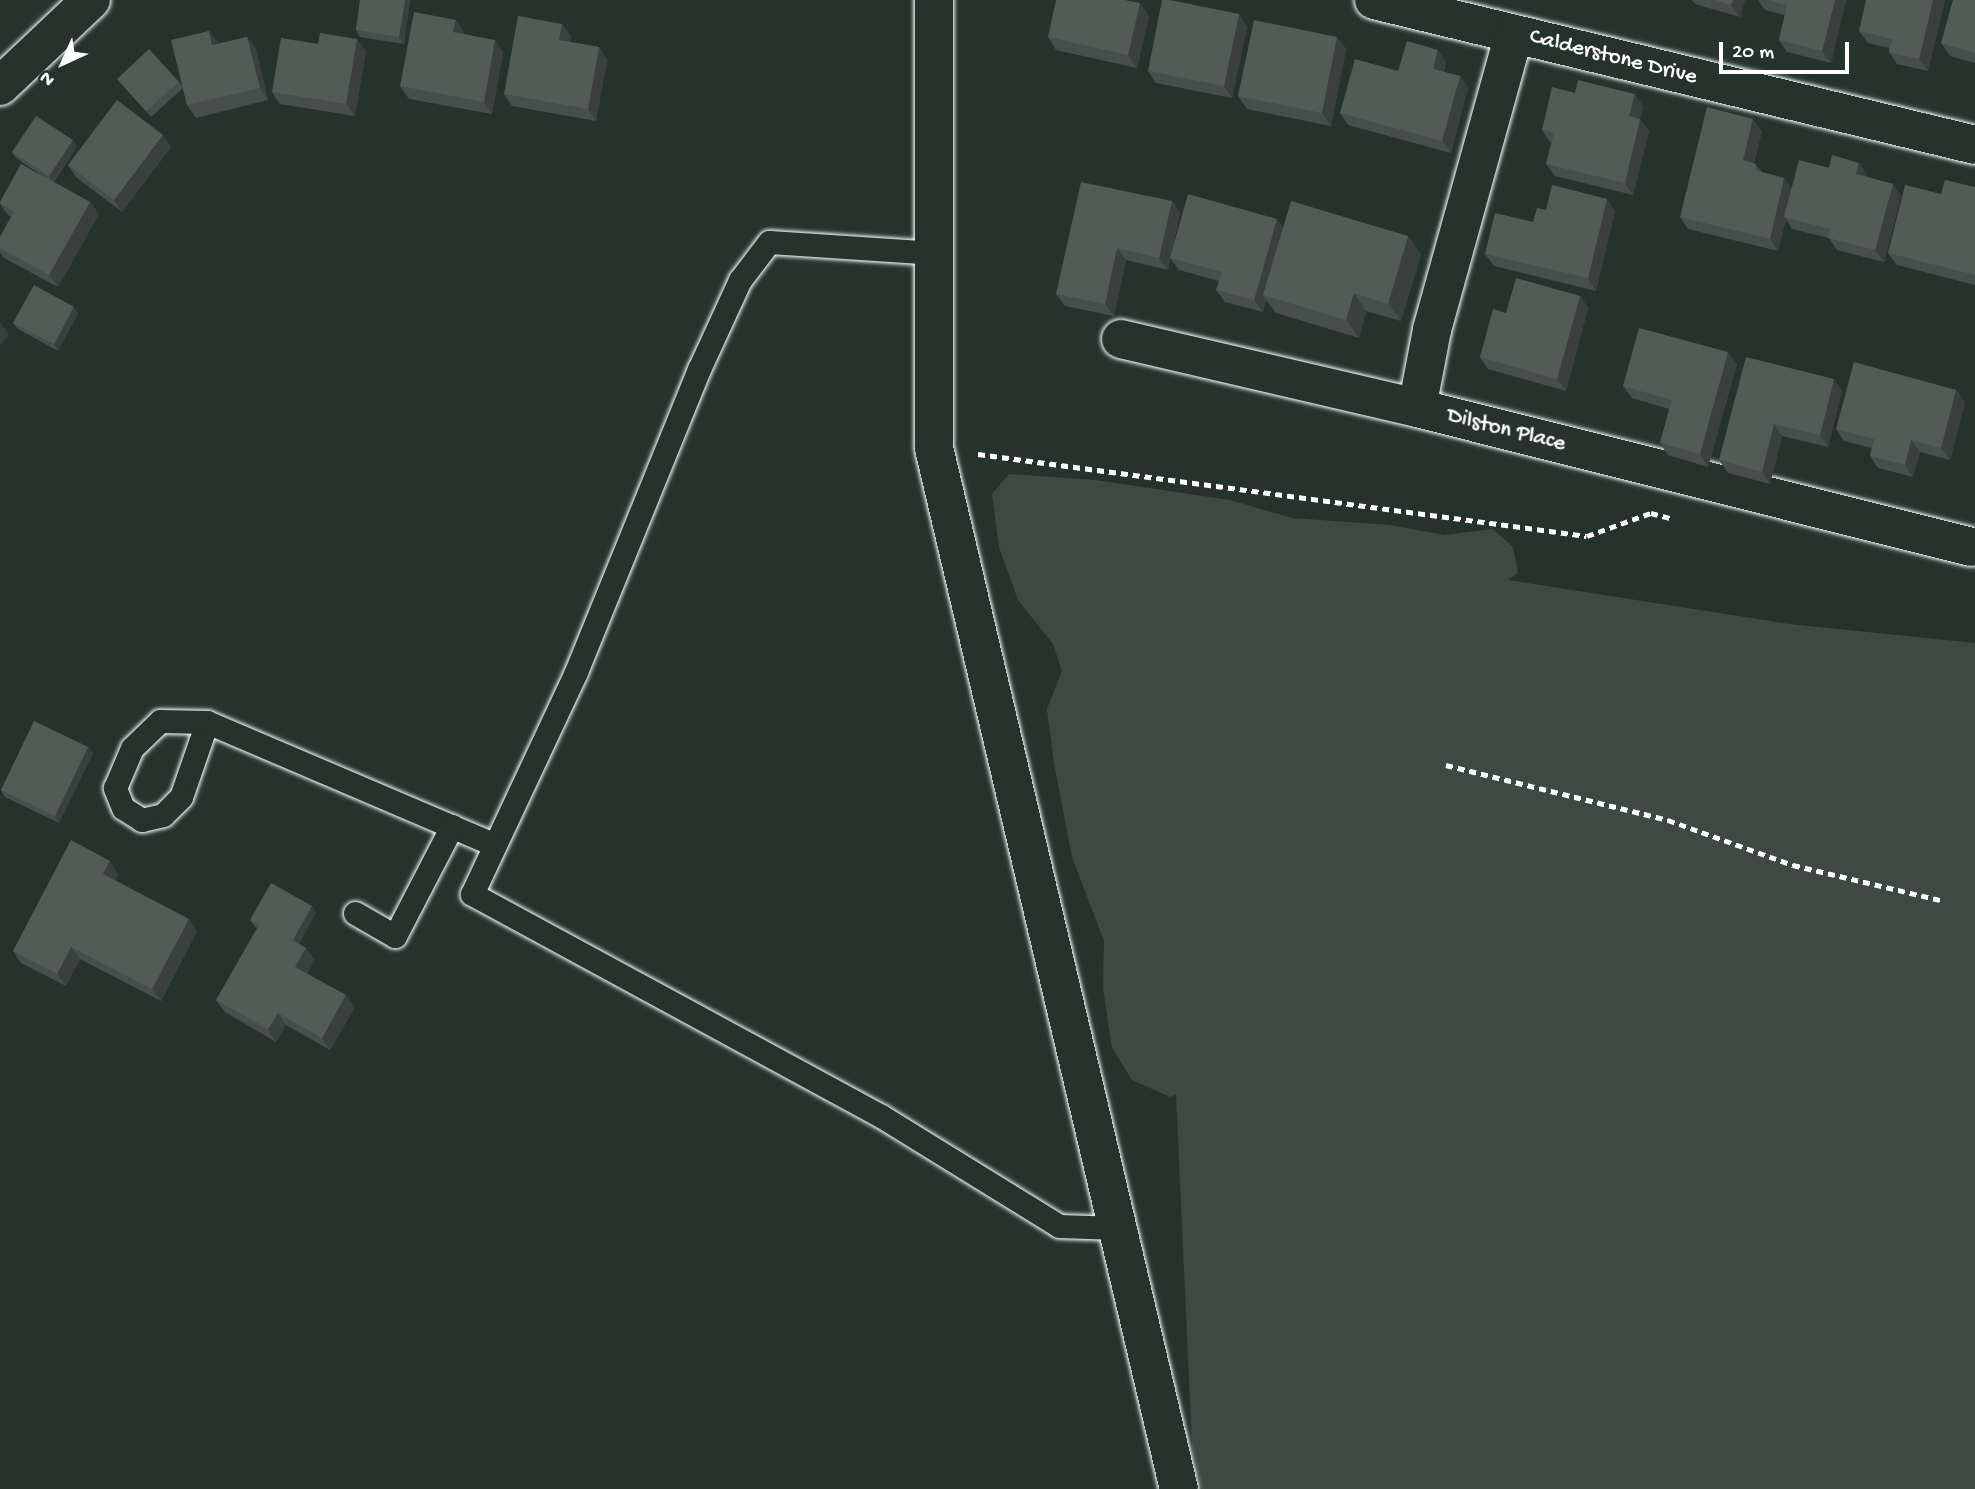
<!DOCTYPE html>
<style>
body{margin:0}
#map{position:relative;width:1975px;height:1489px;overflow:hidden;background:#26332d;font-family:"Gochi Hand",sans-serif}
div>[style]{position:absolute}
.green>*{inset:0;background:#3e4944}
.path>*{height:4.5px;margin-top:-2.25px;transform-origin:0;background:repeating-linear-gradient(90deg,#fff 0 7px,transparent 0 12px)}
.roads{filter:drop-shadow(0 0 2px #fff) drop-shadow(0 0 2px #fff)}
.lane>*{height:23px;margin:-11.5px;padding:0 11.5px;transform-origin:11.5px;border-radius:11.5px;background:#26332d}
.street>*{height:38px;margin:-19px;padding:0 19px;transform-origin:19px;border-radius:19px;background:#26332d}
.wall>*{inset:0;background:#464f4b}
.shaded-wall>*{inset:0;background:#39403d}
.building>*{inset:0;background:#515c57}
span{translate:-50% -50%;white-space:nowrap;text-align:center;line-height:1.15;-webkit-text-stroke:5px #26332d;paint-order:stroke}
.street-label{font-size:23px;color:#fff}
.north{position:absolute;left:28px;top:28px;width:70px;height:70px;-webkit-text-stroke:5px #26332d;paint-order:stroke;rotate:225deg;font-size:19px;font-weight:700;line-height:28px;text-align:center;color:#fff}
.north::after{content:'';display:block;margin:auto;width:24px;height:32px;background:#fff;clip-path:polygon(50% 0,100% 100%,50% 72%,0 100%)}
.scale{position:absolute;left:1719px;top:42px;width:130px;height:32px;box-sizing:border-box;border:4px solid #fff;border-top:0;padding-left:9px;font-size:21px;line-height:24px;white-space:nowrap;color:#fff;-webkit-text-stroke:5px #26332d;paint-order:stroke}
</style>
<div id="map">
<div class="green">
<i style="clip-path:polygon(1009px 474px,1095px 480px,1230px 500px,1292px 518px,1390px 525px,1444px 535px,1493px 529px,1513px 547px,1518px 573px,1508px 580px,1789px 624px,1975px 643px,1975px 1489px,1202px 1489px,1192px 1446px,1176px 1094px,1170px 1097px,1132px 1080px,1112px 1048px,1103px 988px,1104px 941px,1072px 857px,1054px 763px,1047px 709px,1062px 671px,1053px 644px,1018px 600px,999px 547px,992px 494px)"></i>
</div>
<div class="path">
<i style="left:978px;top:454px;width:614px;rotate:7.67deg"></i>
<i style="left:1587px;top:536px;width:68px;rotate:-19.8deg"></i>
<i style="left:1651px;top:513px;width:20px;rotate:15deg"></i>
<i style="left:1446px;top:765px;width:229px;rotate:13.9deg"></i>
<i style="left:1668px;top:820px;width:133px;rotate:19.8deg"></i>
<i style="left:1793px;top:865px;width:155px;rotate:13.4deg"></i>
</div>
<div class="roads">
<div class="lane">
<i style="left:936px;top:253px;width:167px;rotate:-176.2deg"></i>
<i style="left:769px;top:242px;width:48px;rotate:127.3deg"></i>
<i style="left:740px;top:280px;width:98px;rotate:114.7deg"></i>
<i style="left:699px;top:369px;width:327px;rotate:112.1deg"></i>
<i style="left:576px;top:672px;width:245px;rotate:115.1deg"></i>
<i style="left:472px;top:894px;width:465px;rotate:28.5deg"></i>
<i style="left:881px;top:1116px;width:209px;rotate:31.7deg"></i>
<i style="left:1059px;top:1226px;width:59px;rotate:1.9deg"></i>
<i style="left:207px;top:722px;width:79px;rotate:109.1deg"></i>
<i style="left:181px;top:797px;width:25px;rotate:135deg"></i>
<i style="left:163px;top:815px;width:22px;rotate:167deg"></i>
<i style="left:142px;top:820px;width:22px;rotate:-148deg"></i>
<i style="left:123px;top:808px;width:22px;rotate:-112deg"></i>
<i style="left:115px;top:788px;width:43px;rotate:-67deg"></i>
<i style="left:132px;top:748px;width:39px;rotate:-44deg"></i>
<i style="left:160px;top:721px;width:47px;rotate:1.2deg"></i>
<i style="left:207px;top:722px;width:313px;rotate:23.1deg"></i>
<i style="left:355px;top:913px;width:46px;rotate:29.9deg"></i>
<i style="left:395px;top:936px;width:124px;rotate:-62.6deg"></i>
</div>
<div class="street">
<i style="left:934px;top:0;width:448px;rotate:90deg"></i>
<i style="left:934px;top:448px;width:1069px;rotate:76.76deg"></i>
<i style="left:1374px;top:0;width:618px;rotate:13.56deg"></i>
<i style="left:1514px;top:34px;width:307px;rotate:105.5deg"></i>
<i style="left:1432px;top:330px;width:79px;rotate:100.9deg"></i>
<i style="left:1417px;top:408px;width:571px;rotate:14.08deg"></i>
<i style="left:0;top:86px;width:125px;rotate:-43.4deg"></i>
<i style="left:1121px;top:339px;width:304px;rotate:13.1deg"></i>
</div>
</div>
<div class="wall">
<i style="clip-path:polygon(360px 0,410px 0,404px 44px,360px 37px,356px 30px)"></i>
<i style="clip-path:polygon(1692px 0,1745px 0,1740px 17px,1695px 4px)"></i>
<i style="clip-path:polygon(1758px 0,1846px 0,1831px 63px,1787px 52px,1779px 40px,1785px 15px,1765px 10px)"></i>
<i style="clip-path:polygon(1945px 0,1928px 71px,1897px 64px,1889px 52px,1889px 48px,1868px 43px,1859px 31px)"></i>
<i style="clip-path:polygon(1975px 0,1975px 63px,1950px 56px,1941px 43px)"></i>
<i style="clip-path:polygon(1239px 14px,1247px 27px,1232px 98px,1156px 83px,1148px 71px)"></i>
<i style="clip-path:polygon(1149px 16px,1137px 68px,1056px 50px,1048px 37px)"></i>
<i style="clip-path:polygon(562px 24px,571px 36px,570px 42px,599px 47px,607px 60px,596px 121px,512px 106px,504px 94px)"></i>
<i style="clip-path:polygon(464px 32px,464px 34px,503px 52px,492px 114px,409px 99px,400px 86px)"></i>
<i style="clip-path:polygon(247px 37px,256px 49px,268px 100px,196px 118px,187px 105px,183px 88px,151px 117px,117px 79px,179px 82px,183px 87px,218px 44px)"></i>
<i style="clip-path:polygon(1337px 37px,1346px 49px,1331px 126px,1247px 109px,1238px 96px)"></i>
<i style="clip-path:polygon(357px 39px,366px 51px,355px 116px,280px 104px,272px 92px)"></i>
<i style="clip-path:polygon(1446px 62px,1444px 72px,1460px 76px,1468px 88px,1451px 153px,1348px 125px,1340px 113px,1398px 71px)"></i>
<i style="clip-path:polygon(1575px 93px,1643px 106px,1640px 119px,1649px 131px,1633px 195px,1555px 176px,1546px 164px,1552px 142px,1550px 142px,1542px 130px)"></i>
<i style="clip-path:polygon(1762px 131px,1754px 163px,1762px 172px,1791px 188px,1829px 168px,1867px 175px,1867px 177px,1893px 184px,1901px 196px,1884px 262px,1837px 250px,1829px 238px,1792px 229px,1786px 219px,1778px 251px,1688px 229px,1680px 217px)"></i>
<i style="clip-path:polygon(77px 146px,54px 182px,90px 202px,99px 214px,58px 287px,4px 258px,0 252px,0 237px,11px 217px,8px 215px,0 204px,46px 178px,16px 158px,12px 152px)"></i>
<i style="clip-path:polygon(171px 147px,122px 212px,76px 177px,68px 165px)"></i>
<i style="clip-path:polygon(1975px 187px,1975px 285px,1897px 265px,1888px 253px,1941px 194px)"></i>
<i style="clip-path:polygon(1172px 201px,1180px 213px,1171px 257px,1283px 228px,1408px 236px,1421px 254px,1401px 321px,1366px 311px,1359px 338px,1276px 313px,1266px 300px,1263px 312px,1225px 302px,1216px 290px,1219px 281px,1179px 270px,1170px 258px,1168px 270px,1126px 260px,1114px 316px,1065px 306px,1056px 294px)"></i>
<i style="clip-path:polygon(1546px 210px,1615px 211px,1596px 291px,1494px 266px,1485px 254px,1533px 222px)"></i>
<i style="clip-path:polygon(1580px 296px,1588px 308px,1566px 391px,1488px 369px,1480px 357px,1506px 313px)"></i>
<i style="clip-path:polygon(78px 313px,58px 351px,18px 329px,13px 323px)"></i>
<i style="clip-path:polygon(1737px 364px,1708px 467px,1668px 455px,1660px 443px,1669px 409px,1632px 398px,1623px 386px)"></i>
<i style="clip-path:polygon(1834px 379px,1842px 391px,1828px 447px,1782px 436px,1770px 484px,1728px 473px,1719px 460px)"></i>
<i style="clip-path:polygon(1956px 390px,1965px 402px,1950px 460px,1920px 452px,1913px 477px,1878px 468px,1870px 456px,1872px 448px,1844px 441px,1836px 429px)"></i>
<i style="clip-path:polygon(88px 747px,93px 753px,59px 823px,5px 797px,1px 790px)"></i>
<i style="clip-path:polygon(118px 874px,115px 880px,197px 931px,161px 1001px,80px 959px,66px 986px,21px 963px,13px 951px)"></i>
<i style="clip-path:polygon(316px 912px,299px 944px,306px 948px,315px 960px,307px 973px,355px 1007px,330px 1050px,286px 1025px,276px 1042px,225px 1012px,216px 1000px,257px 928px,255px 927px,250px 920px)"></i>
</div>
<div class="shaded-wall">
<i style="clip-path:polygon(405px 0,410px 1px,404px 44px,399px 37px)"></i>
<i style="clip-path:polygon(1733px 0,1745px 0,1740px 17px,1731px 5px)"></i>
<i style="clip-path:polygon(1835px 0,1846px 0,1831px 63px,1822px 51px)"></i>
<i style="clip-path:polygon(1933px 0,1945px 0,1928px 71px,1919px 59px)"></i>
<i style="clip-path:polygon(1140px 3px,1149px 16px,1137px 68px,1128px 55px)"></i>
<i style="clip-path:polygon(1239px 14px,1247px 27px,1232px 98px,1224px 86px)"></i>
<i style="clip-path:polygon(456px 20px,464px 32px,462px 44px,453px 32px)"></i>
<i style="clip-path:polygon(562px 24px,571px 36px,568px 53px,559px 40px)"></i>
<i style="clip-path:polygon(209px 31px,218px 43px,212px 45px)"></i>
<i style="clip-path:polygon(247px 37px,256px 49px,268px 100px,260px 88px)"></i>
<i style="clip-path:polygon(1337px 37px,1346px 49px,1331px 126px,1322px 113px)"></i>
<i style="clip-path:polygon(357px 39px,366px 51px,355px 116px,346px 104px)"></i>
<i style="clip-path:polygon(495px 40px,503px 52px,492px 114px,484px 102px)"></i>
<i style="clip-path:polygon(599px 47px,607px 60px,596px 121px,588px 109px)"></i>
<i style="clip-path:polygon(1438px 50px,1446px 62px,1441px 81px,1433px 69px)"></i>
<i style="clip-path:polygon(1460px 76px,1468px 88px,1451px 153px,1442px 141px)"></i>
<i style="clip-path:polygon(1635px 94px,1643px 106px,1638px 128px,1629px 116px)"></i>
<i style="clip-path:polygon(1640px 119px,1649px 131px,1633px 195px,1625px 183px)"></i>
<i style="clip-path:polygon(1753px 119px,1762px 131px,1751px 173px,1743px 160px)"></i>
<i style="clip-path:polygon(163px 135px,171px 147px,122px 212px,114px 200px)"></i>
<i style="clip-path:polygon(73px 140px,77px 146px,53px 182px,49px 176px)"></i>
<i style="clip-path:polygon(1859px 163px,1867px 175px,1864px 186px,1856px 174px)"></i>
<i style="clip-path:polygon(1784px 178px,1793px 190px,1784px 217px,1786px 219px,1778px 251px,1770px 239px)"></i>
<i style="clip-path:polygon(1893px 184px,1901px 196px,1884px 262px,1875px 250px)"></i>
<i style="clip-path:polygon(1607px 199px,1615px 211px,1596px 291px,1588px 278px)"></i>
<i style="clip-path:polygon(1172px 201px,1180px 213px,1168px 270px,1159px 258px)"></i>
<i style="clip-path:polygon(90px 202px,99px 214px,58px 287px,49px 275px)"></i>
<i style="clip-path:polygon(1277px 219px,1286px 232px,1263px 295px,1266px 300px,1263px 312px,1254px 300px)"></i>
<i style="clip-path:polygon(1408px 236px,1421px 254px,1401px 321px,1388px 304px)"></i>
<i style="clip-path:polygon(1117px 248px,1126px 260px,1114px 316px,1105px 304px)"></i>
<i style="clip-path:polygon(1354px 293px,1366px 311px,1359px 338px,1346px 320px)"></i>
<i style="clip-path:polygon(1580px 296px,1588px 308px,1566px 391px,1557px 379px)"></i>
<i style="clip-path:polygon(74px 307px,78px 313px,58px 351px,54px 344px)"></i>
<i style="clip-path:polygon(0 322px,9px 335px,0 345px)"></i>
<i style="clip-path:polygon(1728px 352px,1737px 364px,1708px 467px,1700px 454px)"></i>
<i style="clip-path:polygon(1834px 379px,1842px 391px,1828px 447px,1820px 435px)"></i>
<i style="clip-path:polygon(1956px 390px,1965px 402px,1950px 460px,1941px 448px)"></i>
<i style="clip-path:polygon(1774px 424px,1782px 436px,1770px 484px,1762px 472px)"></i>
<i style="clip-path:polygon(1911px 440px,1920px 452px,1913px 477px,1905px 465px)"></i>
<i style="clip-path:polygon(88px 747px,93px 753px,59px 823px,55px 816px)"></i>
<i style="clip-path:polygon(110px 861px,118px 874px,112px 886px,103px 874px)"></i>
<i style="clip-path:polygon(312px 906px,316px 912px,296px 949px,291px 943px)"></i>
<i style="clip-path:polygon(189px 919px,197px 931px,161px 1001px,152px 989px)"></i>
<i style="clip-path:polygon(71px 947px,80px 959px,66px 986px,57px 974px)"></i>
<i style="clip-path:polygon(306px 948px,315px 960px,304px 979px,295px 967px)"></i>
<i style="clip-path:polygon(346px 995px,355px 1007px,330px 1050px,322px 1038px)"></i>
<i style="clip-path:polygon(278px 1013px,286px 1025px,276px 1042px,268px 1029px)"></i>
</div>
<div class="building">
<i style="clip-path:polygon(360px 0,405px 0,399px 37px,356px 30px)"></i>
<i style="clip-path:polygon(1056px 0,1125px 0,1140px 3px,1128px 55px,1048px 37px)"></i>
<i style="clip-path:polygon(1162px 0,1170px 0,1239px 14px,1224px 86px,1148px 71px)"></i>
<i style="clip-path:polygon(1715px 0,1733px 0,1731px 5px)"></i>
<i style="clip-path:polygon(1767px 0,1835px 0,1822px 51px,1779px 40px,1787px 5px)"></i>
<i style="clip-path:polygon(1866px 0,1933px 0,1919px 59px,1889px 52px,1892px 39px,1859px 31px)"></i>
<i style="clip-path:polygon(1953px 0,1975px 0,1975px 53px,1941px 43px)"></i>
<i style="clip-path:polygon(414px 12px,456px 20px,453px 32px,495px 40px,484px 102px,400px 86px)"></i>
<i style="clip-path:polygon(518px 16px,562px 24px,559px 40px,599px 47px,588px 109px,504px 94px)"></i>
<i style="clip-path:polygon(1254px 20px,1337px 37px,1322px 113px,1238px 96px)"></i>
<i style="clip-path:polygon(209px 31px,212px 45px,247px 37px,260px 88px,187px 105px,171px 40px)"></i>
<i style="clip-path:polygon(320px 33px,357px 39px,346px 104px,272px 92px,281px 38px,318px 44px)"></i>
<i style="clip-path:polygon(1407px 41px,1438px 50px,1433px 69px,1460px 76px,1442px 141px,1340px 113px,1355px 59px,1398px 71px)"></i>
<i style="clip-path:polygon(149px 49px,179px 82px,146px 111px,117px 79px)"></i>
<i style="clip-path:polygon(1578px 80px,1635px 94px,1629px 116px,1640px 119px,1625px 183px,1546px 164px,1554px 133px,1542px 130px,1552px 87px,1575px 93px)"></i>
<i style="clip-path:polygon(117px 100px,163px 135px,114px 200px,68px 165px)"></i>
<i style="clip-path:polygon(1707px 107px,1753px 119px,1743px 160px,1756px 164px,1755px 170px,1784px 178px,1770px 239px,1680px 217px)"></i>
<i style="clip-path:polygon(36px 116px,73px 140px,49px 176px,12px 152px)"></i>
<i style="clip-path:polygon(1832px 155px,1859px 163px,1856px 174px,1893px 184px,1875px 250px,1828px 238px,1830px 229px,1784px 217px,1799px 160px,1829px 168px)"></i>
<i style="clip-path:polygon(21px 164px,90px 202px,49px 275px,0 248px,0 237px,14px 212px,0 203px,0 202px)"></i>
<i style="clip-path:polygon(1945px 180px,1975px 187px,1975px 275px,1888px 253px,1905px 185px,1941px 194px)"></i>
<i style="clip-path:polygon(1081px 182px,1172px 201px,1159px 258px,1117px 248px,1105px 304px,1056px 294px)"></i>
<i style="clip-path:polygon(1552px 185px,1607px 199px,1588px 278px,1485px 254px,1495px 213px,1533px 222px,1537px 208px,1546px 210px)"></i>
<i style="clip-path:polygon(1188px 194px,1277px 219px,1254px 300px,1216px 290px,1222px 272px,1170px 258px)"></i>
<i style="clip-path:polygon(1291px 201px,1408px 236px,1388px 304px,1354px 293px,1346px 320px,1263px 295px)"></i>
<i style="clip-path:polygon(1516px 278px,1580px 296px,1557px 379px,1480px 357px,1493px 309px,1506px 313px)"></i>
<i style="clip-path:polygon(34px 285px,74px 307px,54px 344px,13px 323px)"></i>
<i style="clip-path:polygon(1639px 328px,1728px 352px,1700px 454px,1660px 443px,1672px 400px,1623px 386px)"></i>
<i style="clip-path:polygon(1746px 357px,1834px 379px,1820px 435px,1774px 424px,1762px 472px,1719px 460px)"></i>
<i style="clip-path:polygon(1854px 362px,1956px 390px,1941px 448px,1911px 440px,1905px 465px,1870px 456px,1874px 439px,1836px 429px)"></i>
<i style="clip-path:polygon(34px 721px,88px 747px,55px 816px,1px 790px)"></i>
<i style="clip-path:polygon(71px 840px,110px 861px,103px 874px,189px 919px,152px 989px,71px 947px,57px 974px,13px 951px)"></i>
<i style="clip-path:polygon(271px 883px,312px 906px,293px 940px,261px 922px,259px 925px,250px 920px)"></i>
<i style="clip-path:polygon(261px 922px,306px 948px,295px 967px,346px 995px,322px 1038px,278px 1013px,268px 1029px,216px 1000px)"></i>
</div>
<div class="street-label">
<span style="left:1613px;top:58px;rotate:14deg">Calderstone Drive</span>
<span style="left:1506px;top:431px;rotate:14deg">Dilston Place</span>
</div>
<div class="north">N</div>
<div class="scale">20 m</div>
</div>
